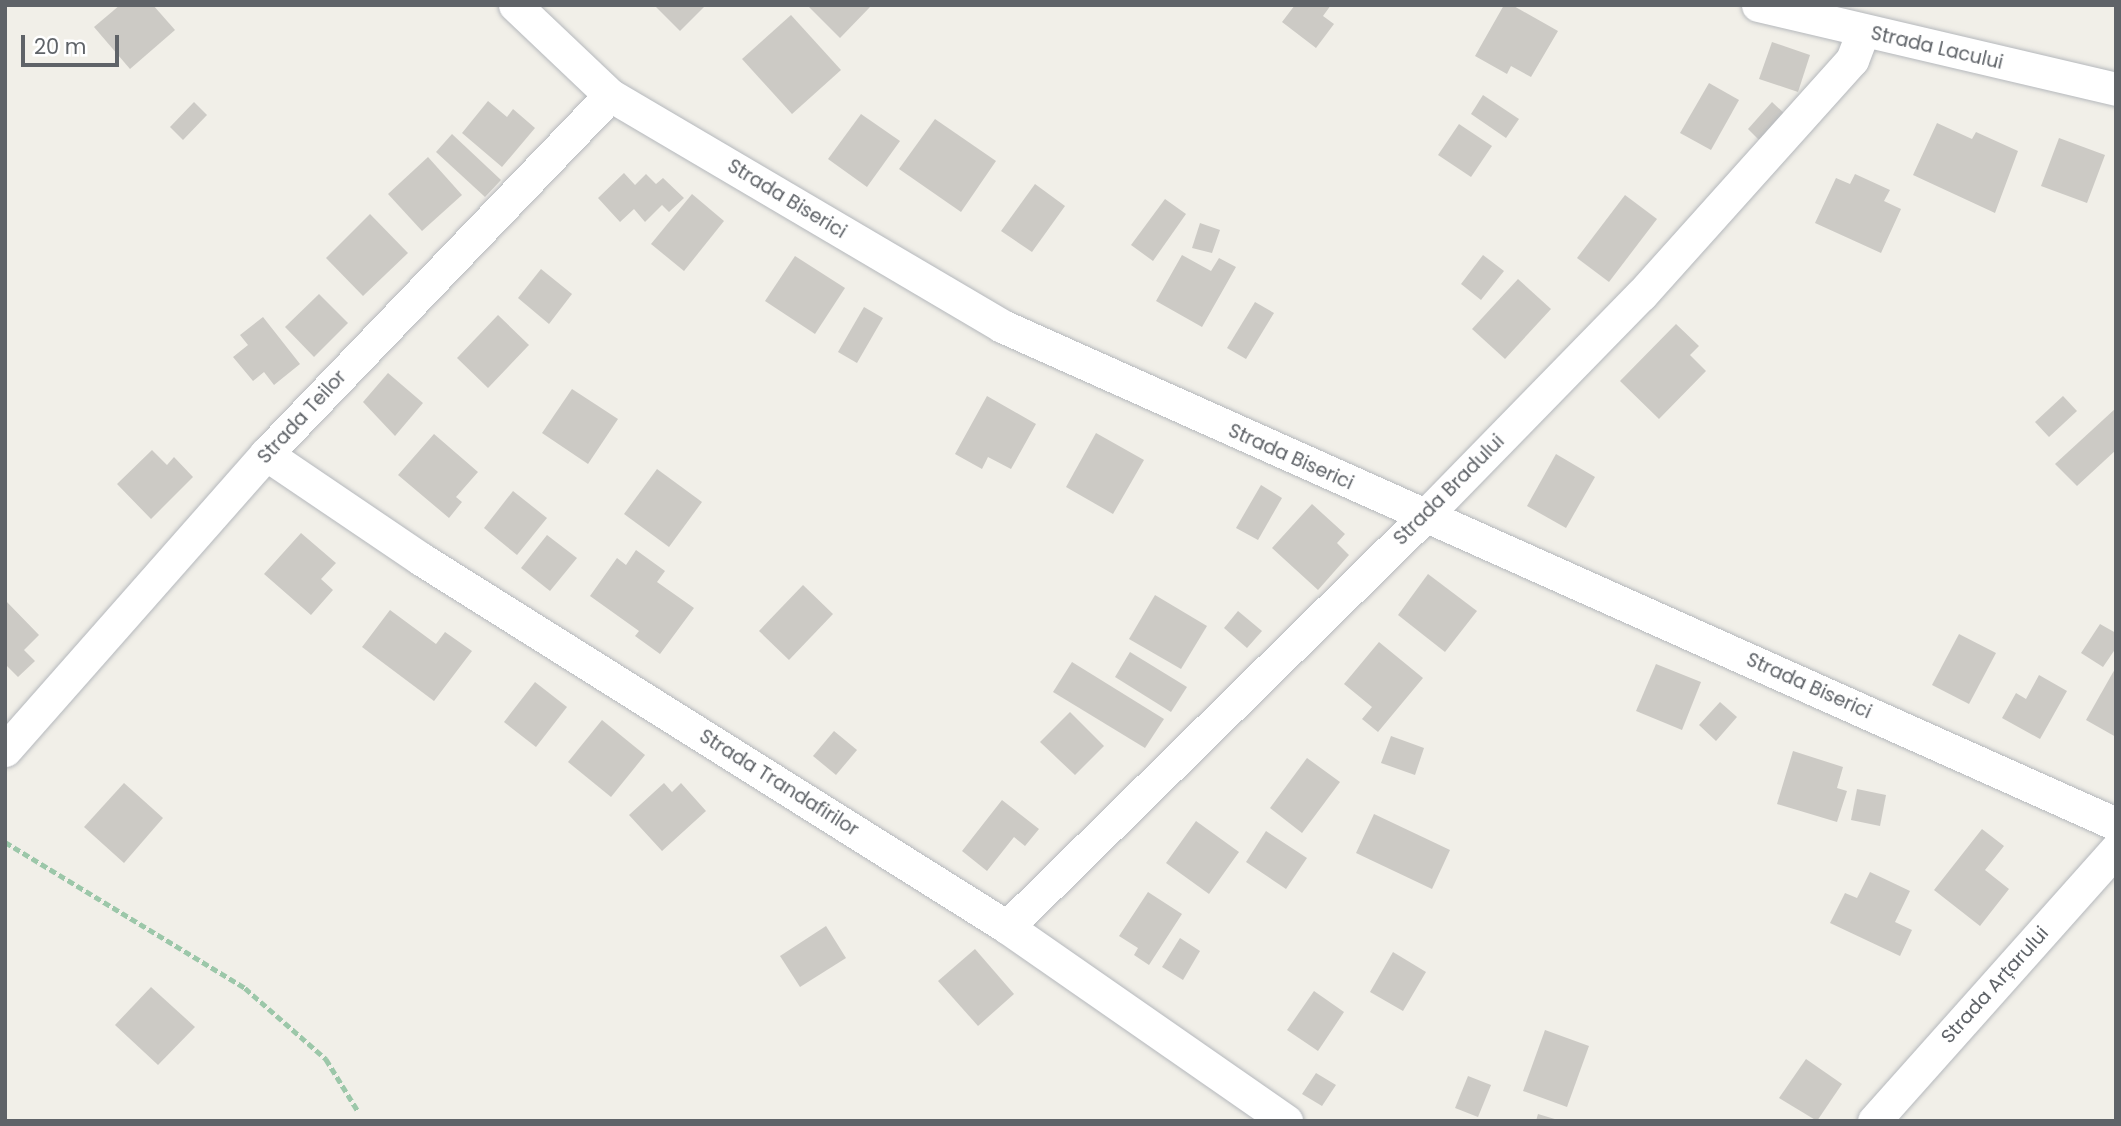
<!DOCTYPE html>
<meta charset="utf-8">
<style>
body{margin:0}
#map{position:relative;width:2121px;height:1126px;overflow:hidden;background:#f1efe8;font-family:Poppins,sans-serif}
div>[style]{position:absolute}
.building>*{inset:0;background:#cccac5}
.path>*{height:4.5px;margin-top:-2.25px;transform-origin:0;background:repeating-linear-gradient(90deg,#9cc7a9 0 7px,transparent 0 10.5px)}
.roads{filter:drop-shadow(0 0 2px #b5b8bc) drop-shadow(0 0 2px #b5b8bc)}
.minor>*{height:33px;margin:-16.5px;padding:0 16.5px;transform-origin:16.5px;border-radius:16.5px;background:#fff}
span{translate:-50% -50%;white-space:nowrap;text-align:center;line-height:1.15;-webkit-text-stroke:5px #fff;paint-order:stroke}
.street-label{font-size:19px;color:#5f6368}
.frame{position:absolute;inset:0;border:7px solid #5f6368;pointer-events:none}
.scale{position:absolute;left:21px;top:35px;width:98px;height:32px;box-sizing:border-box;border:4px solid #5f6368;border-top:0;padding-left:9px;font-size:21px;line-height:24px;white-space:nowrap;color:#5f6368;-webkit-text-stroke:5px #fff;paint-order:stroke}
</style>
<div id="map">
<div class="building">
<i style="clip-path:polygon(120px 5px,153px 5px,175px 30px,130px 69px,94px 27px)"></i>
<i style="clip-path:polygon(654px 5px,706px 5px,680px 31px)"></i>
<i style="clip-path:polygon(807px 5px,872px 5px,840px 38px)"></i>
<i style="clip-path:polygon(1295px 5px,1331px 5px,1323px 16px,1334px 24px,1316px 48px,1282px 22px)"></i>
<i style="clip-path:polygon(1504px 5px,1512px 5px,1558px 31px,1531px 77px,1511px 66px,1507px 74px,1475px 56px)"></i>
<i style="clip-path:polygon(791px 15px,841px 70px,792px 114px,742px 59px)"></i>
<i style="clip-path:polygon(1772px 42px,1810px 55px,1798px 92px,1759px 79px)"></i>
<i style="clip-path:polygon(1709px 83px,1739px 100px,1711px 150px,1680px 133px)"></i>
<i style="clip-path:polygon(1483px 95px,1519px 119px,1506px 138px,1471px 114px)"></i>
<i style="clip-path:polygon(488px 101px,507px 117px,513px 109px,535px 128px,502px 167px,462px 133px)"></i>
<i style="clip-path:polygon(194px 102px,207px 115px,183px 140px,170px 127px)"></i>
<i style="clip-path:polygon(1772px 102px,1785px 114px,1760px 141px,1748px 129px)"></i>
<i style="clip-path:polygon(861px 114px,900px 141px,867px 187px,828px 159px)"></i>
<i style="clip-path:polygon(935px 119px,996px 161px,961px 212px,899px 169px)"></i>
<i style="clip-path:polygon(1937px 123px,1972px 139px,1976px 132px,2018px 151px,1995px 213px,1913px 175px)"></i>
<i style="clip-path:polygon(1459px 124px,1492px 146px,1471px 177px,1438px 155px)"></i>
<i style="clip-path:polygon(452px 134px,501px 180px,485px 197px,436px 152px)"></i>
<i style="clip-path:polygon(2059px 138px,2105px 155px,2087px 203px,2041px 186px)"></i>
<i style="clip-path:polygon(428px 157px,462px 195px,422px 231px,388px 194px)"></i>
<i style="clip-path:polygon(624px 173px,635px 185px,646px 174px,656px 184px,663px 178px,684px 198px,669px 212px,662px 205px,645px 222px,634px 209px,620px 222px,598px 198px)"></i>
<i style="clip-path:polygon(1855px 174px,1890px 190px,1884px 201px,1901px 209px,1881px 253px,1815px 223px,1836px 178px,1850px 184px)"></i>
<i style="clip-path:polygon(1035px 184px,1065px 206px,1032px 252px,1001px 231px)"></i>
<i style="clip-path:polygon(692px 194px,724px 221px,684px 271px,651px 244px)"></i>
<i style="clip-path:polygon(1625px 195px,1657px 219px,1609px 282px,1577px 258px)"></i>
<i style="clip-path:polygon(1165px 199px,1186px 214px,1153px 261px,1131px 245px)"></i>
<i style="clip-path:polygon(370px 214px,408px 253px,363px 296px,326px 258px)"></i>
<i style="clip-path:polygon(1200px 223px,1220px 230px,1212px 253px,1192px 248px)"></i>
<i style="clip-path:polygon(1182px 255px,1211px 271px,1219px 258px,1236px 267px,1202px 327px,1156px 301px)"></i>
<i style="clip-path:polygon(1483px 255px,1504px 271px,1481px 300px,1461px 284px)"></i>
<i style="clip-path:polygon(795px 256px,845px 288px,815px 334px,765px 301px)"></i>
<i style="clip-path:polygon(541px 269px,572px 294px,549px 324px,518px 298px)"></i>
<i style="clip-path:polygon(1518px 279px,1551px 309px,1505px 359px,1472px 329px)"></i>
<i style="clip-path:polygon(319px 294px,348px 323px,314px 357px,285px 327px)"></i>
<i style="clip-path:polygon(1255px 302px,1274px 313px,1246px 359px,1227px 348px)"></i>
<i style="clip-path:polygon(864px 307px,883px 318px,857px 363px,838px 352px)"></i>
<i style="clip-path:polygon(498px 315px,529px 345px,488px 388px,457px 358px)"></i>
<i style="clip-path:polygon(263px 317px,300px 364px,274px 385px,264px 372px,253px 381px,233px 357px,248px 345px,240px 335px)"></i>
<i style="clip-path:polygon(1676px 324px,1699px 346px,1690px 355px,1706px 371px,1659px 419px,1620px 381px)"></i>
<i style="clip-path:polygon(388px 373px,423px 403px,395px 436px,363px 402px)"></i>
<i style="clip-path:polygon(572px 389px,618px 419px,588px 464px,542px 433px)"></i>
<i style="clip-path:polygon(987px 396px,1036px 424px,1011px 469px,988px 457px,982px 469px,955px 454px)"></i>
<i style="clip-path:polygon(2063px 396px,2077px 411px,2049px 437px,2035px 422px)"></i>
<i style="clip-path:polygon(2116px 408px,2116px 450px,2077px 486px,2055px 464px)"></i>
<i style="clip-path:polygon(1096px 433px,1144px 460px,1113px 514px,1066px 487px)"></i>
<i style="clip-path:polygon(434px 434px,478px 472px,456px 497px,462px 502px,449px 518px,398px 475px)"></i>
<i style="clip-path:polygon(152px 450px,167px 465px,174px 457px,193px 477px,151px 519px,117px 484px)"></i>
<i style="clip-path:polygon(1556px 454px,1595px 477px,1566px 528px,1527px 506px)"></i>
<i style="clip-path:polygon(657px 469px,702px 502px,669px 547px,624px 514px)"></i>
<i style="clip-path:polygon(1261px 485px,1282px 498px,1258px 540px,1236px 528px)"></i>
<i style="clip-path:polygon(513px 491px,547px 518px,517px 555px,484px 528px)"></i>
<i style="clip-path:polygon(1312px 504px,1345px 534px,1337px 543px,1349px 555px,1318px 590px,1272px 548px)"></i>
<i style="clip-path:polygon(301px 533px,336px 563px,321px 579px,333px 590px,311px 615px,264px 574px)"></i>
<i style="clip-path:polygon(547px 535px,577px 558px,550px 591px,521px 568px)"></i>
<i style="clip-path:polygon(636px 550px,665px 571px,657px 582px,694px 608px,660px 654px,635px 636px,639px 631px,590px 596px,617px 558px,626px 565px)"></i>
<i style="clip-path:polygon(1428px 574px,1477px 611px,1445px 652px,1398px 615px)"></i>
<i style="clip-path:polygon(803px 585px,833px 614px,789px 660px,759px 631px)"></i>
<i style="clip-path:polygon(1155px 595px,1207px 626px,1181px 669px,1129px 639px)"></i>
<i style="clip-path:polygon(5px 600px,39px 635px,24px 650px,35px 661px,18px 677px,5px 664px)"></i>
<i style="clip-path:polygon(390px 610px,436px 644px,445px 632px,472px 651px,434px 701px,362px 647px)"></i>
<i style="clip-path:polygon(1238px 611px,1262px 631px,1247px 648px,1224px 628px)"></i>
<i style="clip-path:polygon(2100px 624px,2116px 633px,2116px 648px,2103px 667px,2081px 653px)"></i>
<i style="clip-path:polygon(1959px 634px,1996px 653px,1969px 704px,1932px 685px)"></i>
<i style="clip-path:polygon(1379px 642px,1423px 678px,1378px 732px,1362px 719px,1372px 707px,1344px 684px)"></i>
<i style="clip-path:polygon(1130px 652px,1187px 687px,1171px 712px,1115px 677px)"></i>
<i style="clip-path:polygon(1072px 662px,1164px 719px,1145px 748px,1053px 692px)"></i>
<i style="clip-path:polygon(1656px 664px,1701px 682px,1682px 730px,1636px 711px)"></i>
<i style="clip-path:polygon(2116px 667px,2116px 737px,2086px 720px)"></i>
<i style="clip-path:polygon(2039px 675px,2067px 691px,2040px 739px,2002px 718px,2016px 693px,2026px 699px)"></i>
<i style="clip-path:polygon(535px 682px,567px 707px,536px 747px,504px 722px)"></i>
<i style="clip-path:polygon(1720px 702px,1737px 717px,1716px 741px,1699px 725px)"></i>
<i style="clip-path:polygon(1070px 712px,1104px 746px,1075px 775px,1040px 742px)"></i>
<i style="clip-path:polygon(602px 720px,645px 755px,611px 797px,568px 762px)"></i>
<i style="clip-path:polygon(834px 731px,857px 750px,836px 775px,813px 756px)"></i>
<i style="clip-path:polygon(1391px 736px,1424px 748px,1415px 775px,1381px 763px)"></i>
<i style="clip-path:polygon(1793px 751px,1843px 767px,1837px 788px,1847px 791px,1837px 822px,1777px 804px)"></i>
<i style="clip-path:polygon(1307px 758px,1340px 782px,1302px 833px,1270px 808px)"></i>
<i style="clip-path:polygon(124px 783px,163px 818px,124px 863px,84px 827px)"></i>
<i style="clip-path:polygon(664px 783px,672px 792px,681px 783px,706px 811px,662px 851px,629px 815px)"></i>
<i style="clip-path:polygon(1857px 789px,1886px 795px,1880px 826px,1851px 820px)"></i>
<i style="clip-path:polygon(1002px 800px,1039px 829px,1025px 846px,1014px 837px,987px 871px,962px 851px)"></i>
<i style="clip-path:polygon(1374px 814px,1450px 850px,1432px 889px,1356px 853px)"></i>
<i style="clip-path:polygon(1196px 821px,1239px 852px,1209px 894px,1166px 863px)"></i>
<i style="clip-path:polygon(1982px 829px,2004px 846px,1985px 870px,2009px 889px,1980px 926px,1934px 890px)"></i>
<i style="clip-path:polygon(1266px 831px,1307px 858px,1286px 889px,1246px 862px)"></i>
<i style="clip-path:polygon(1870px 872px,1910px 891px,1895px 922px,1912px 930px,1900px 956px,1830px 923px,1845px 893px,1857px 898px)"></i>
<i style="clip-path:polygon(1148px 892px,1182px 914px,1149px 965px,1134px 955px,1138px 948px,1119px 936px)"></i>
<i style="clip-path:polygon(826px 926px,846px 958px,800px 987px,780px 956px)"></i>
<i style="clip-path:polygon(1180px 938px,1200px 951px,1183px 980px,1162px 967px)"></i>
<i style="clip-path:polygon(975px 949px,1014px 994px,978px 1026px,938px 981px)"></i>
<i style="clip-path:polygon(1393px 952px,1426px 972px,1403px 1011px,1370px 992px)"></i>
<i style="clip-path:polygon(151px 987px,195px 1027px,158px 1065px,115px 1025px)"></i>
<i style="clip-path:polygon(1314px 991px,1344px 1012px,1318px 1051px,1287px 1030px)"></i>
<i style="clip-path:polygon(1545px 1030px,1589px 1046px,1567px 1107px,1523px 1091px)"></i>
<i style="clip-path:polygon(1806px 1059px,1842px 1084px,1817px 1121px,1779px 1098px)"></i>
<i style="clip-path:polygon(1316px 1073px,1336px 1085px,1322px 1106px,1302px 1094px)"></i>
<i style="clip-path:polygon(1468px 1076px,1491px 1085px,1478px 1117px,1455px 1108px)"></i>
<i style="clip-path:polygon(1538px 1114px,1558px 1120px,1558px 1121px,1536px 1121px)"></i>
</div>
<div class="path">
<i style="left:5px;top:842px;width:281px;rotate:31.3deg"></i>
<i style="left:245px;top:988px;width:108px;rotate:41.2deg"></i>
<i style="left:326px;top:1059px;width:61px;rotate:58.4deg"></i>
</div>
<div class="roads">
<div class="minor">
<i style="left:515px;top:5px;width:131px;rotate:43.5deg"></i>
<i style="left:610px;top:95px;width:455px;rotate:30.5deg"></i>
<i style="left:1002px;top:326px;width:1220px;rotate:24.09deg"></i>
<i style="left:1758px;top:5px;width:368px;rotate:13.2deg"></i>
<i style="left:266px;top:454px;width:187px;rotate:34.1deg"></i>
<i style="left:421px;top:559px;width:692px;rotate:32.13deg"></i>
<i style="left:1007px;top:927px;width:340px;rotate:34.8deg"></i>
<i style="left:5px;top:750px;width:395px;rotate:-48.6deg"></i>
<i style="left:266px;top:454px;width:497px;rotate:-46.2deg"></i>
<i style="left:1007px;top:927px;width:585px;rotate:-44.52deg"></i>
<i style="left:1424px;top:517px;width:310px;rotate:-45.7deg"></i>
<i style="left:1641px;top:295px;width:316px;rotate:-48.1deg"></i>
<i style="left:1852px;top:60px;width:31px;rotate:-69deg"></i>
<i style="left:1874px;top:1121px;width:364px;rotate:-48.3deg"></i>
</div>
</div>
<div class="street-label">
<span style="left:1937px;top:48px;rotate:13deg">Strada Lacului</span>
<span style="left:787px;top:199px;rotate:31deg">Strada Biserici</span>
<span style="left:302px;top:417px;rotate:-47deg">Strada Teilor</span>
<span style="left:1291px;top:457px;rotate:24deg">Strada Biserici</span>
<span style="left:1449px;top:490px;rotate:-45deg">Strada Bradului</span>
<span style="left:1809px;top:686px;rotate:24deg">Strada Biserici</span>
<span style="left:779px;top:783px;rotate:32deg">Strada Trandafirilor</span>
<span style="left:1995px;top:985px;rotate:-48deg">Strada Arțarului</span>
</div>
<div class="frame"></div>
<div class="scale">20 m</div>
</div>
